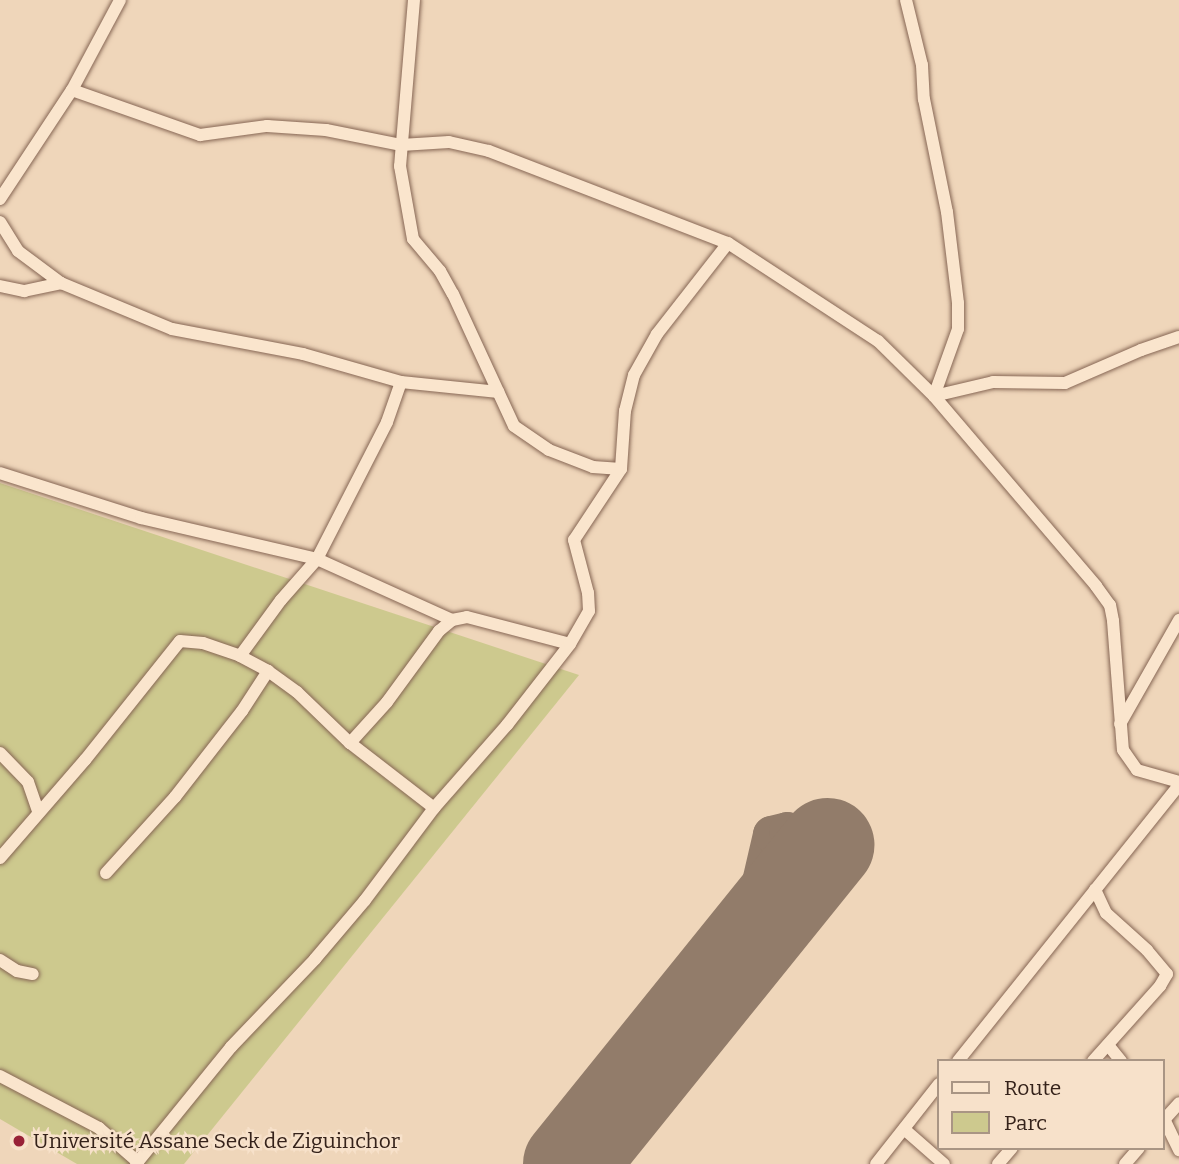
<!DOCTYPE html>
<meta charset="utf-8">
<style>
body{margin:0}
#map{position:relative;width:1179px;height:1164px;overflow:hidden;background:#efd6ba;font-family:Bitter,serif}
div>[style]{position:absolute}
.green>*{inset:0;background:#cdc98e}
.taxiway>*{height:37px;margin:-18.5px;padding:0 18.5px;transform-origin:18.5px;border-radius:18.5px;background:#927c6a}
.runway>*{height:94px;margin:-47px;padding:0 47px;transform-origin:47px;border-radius:47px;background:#927c6a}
.roads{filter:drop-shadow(0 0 2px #866654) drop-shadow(0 0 2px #866654)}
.street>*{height:12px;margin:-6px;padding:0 6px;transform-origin:6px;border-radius:6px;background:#fae5cd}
.dots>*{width:19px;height:19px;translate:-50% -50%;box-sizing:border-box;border:4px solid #f7e1ca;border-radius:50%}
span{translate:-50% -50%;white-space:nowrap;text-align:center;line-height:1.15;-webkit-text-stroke:5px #f7e1ca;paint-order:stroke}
.poi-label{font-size:21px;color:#35221a}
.left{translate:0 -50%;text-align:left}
.legend{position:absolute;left:937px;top:1059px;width:228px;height:91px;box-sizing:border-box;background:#f7e1ca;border:2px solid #a99584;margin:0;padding:9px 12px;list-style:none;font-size:21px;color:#35221a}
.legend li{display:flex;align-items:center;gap:14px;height:35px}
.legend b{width:35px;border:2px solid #a99584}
</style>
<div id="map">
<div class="green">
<i style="clip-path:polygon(0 483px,579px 675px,184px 1164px,77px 1164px,0 1119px)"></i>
</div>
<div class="taxiway">
<i style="left:730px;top:966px;width:59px;rotate:-66.9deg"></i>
<i style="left:753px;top:912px;width:80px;rotate:-77deg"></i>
<i style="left:771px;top:834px;width:16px;rotate:-14deg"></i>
<i style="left:787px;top:830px;width:21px;rotate:17deg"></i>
<i style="left:807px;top:836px;width:21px;rotate:49deg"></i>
<i style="left:821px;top:852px;width:13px;rotate:72deg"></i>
<i style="left:825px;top:864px;width:16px;rotate:97deg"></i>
<i style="left:823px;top:880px;width:18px;rotate:119deg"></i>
<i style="left:814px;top:896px;width:50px;rotate:155deg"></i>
</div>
<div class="runway">
<i style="left:570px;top:1164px;width:410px;rotate:-51.1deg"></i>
</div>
<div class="roads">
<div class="street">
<i style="left:414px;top:0;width:167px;rotate:94.8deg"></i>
<i style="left:400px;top:166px;width:74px;rotate:79.9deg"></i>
<i style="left:413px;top:239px;width:42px;rotate:49.8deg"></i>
<i style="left:440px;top:271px;width:26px;rotate:61deg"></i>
<i style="left:453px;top:294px;width:145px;rotate:65.2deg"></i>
<i style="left:514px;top:426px;width:42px;rotate:34.4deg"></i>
<i style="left:549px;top:450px;width:47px;rotate:21.1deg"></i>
<i style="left:593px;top:467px;width:28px;rotate:4deg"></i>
<i style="left:906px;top:0;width:67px;rotate:76.2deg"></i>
<i style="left:922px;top:65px;width:34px;rotate:87deg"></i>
<i style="left:924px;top:99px;width:115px;rotate:78.5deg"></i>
<i style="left:947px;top:212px;width:92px;rotate:83.1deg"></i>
<i style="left:958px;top:303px;width:26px;rotate:90deg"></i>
<i style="left:958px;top:329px;width:71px;rotate:109.7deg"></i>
<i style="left:72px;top:90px;width:102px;rotate:-61.9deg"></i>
<i style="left:0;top:199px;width:131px;rotate:-56.6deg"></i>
<i style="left:72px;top:90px;width:136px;rotate:19.4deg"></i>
<i style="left:200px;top:135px;width:68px;rotate:-7.7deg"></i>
<i style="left:267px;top:126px;width:59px;rotate:3.9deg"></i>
<i style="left:326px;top:130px;width:76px;rotate:11.3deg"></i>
<i style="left:401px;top:145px;width:48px;rotate:-3.6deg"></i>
<i style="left:449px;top:142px;width:41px;rotate:12.7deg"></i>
<i style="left:489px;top:151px;width:256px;rotate:21.1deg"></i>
<i style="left:728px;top:243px;width:179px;rotate:33.2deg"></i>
<i style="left:878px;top:341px;width:78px;rotate:44.5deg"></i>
<i style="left:934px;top:396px;width:250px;rotate:49.5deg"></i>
<i style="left:1096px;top:586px;width:24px;rotate:54deg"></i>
<i style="left:1110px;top:605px;width:16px;rotate:79deg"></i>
<i style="left:1113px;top:621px;width:129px;rotate:85.6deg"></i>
<i style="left:1123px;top:750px;width:24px;rotate:55deg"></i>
<i style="left:1137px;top:770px;width:44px;rotate:15.9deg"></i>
<i style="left:0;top:222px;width:34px;rotate:58deg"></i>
<i style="left:18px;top:251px;width:54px;rotate:36.7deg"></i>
<i style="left:61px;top:283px;width:120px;rotate:22.5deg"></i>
<i style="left:172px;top:329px;width:133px;rotate:10.8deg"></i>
<i style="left:303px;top:354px;width:102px;rotate:15.9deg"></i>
<i style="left:401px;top:382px;width:98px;rotate:5.9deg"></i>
<i style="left:0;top:286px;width:25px;rotate:12deg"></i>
<i style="left:24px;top:291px;width:38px;rotate:-12deg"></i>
<i style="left:934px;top:396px;width:61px;rotate:-13.3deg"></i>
<i style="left:993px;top:382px;width:72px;rotate:0.8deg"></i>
<i style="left:1065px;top:383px;width:83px;rotate:-23.5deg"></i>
<i style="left:1141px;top:350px;width:40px;rotate:-18.9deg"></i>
<i style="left:0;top:473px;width:148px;rotate:17.7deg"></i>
<i style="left:141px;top:518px;width:181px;rotate:13.1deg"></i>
<i style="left:317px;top:559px;width:154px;rotate:-62.9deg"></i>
<i style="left:387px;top:422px;width:42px;rotate:-70.7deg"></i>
<i style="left:240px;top:656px;width:69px;rotate:-53.8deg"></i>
<i style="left:281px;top:600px;width:55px;rotate:-48.7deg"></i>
<i style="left:317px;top:559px;width:148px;rotate:24.3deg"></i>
<i style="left:1120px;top:724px;width:120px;rotate:-60.4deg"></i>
<i style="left:350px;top:743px;width:55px;rotate:-47.9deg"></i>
<i style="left:387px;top:702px;width:88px;rotate:-53.8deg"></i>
<i style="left:439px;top:631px;width:17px;rotate:-40deg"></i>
<i style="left:452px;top:620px;width:15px;rotate:-11deg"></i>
<i style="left:467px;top:617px;width:106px;rotate:14.7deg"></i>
<i style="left:0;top:753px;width:40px;rotate:46deg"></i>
<i style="left:28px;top:782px;width:31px;rotate:71deg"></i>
<i style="left:0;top:858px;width:130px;rotate:-49.1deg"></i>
<i style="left:85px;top:760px;width:152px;rotate:-51.4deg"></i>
<i style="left:180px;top:641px;width:23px;rotate:5deg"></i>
<i style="left:203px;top:643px;width:39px;rotate:19deg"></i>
<i style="left:240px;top:656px;width:32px;rotate:28deg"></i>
<i style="left:268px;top:671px;width:36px;rotate:36deg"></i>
<i style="left:297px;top:692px;width:74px;rotate:43.9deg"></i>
<i style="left:350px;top:743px;width:106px;rotate:37.7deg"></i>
<i style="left:106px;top:873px;width:103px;rotate:-47.8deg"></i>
<i style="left:175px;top:797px;width:109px;rotate:-52.1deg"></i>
<i style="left:242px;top:711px;width:48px;rotate:-57deg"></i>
<i style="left:0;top:960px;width:20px;rotate:33deg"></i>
<i style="left:17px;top:971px;width:16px;rotate:11deg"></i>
<i style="left:1108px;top:1045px;width:21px;rotate:51deg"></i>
<i style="left:958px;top:1061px;width:354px;rotate:-51.3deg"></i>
<i style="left:1093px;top:1061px;width:101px;rotate:-48.2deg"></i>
<i style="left:1160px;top:986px;width:14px;rotate:-60deg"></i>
<i style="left:1167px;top:974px;width:31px;rotate:-130deg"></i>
<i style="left:1147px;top:950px;width:55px;rotate:-137.9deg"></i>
<i style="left:1106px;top:913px;width:26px;rotate:-115deg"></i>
<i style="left:0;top:1076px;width:112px;rotate:27.7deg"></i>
<i style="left:99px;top:1128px;width:52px;rotate:41.1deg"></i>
<i style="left:1163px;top:1117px;width:37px;rotate:64deg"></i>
<i style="left:1163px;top:1121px;width:24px;rotate:-48deg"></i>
<i style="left:904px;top:1129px;width:53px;rotate:41.2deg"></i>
<i style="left:136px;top:1164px;width:151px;rotate:-50.9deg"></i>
<i style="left:231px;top:1047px;width:122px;rotate:-46.3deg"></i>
<i style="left:315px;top:959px;width:77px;rotate:-49.7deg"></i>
<i style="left:365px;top:900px;width:115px;rotate:-53.1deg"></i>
<i style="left:434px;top:808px;width:111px;rotate:-48.7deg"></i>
<i style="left:507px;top:725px;width:103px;rotate:-52.1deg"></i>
<i style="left:570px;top:644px;width:38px;rotate:-60deg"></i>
<i style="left:589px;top:611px;width:18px;rotate:-93deg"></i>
<i style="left:588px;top:593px;width:55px;rotate:-104.8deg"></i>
<i style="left:574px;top:540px;width:85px;rotate:-56.5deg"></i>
<i style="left:621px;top:469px;width:58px;rotate:-86.1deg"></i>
<i style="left:625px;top:411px;width:37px;rotate:-76deg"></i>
<i style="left:634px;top:375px;width:47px;rotate:-60.7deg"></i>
<i style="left:657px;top:334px;width:115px;rotate:-52deg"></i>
<i style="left:876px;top:1164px;width:102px;rotate:-51.8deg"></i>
<i style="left:998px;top:1164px;width:21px;rotate:-49deg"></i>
<i style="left:1125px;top:1164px;width:21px;rotate:-49deg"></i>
</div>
</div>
<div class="dots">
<i style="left:19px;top:1141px;background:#982137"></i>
</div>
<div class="poi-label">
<span class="left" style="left:33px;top:1141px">Université Assane Seck de Ziguinchor</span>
</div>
<ul class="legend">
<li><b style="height:9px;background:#fae5cd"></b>Route</li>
<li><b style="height:19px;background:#cdc98e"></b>Parc</li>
</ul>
</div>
